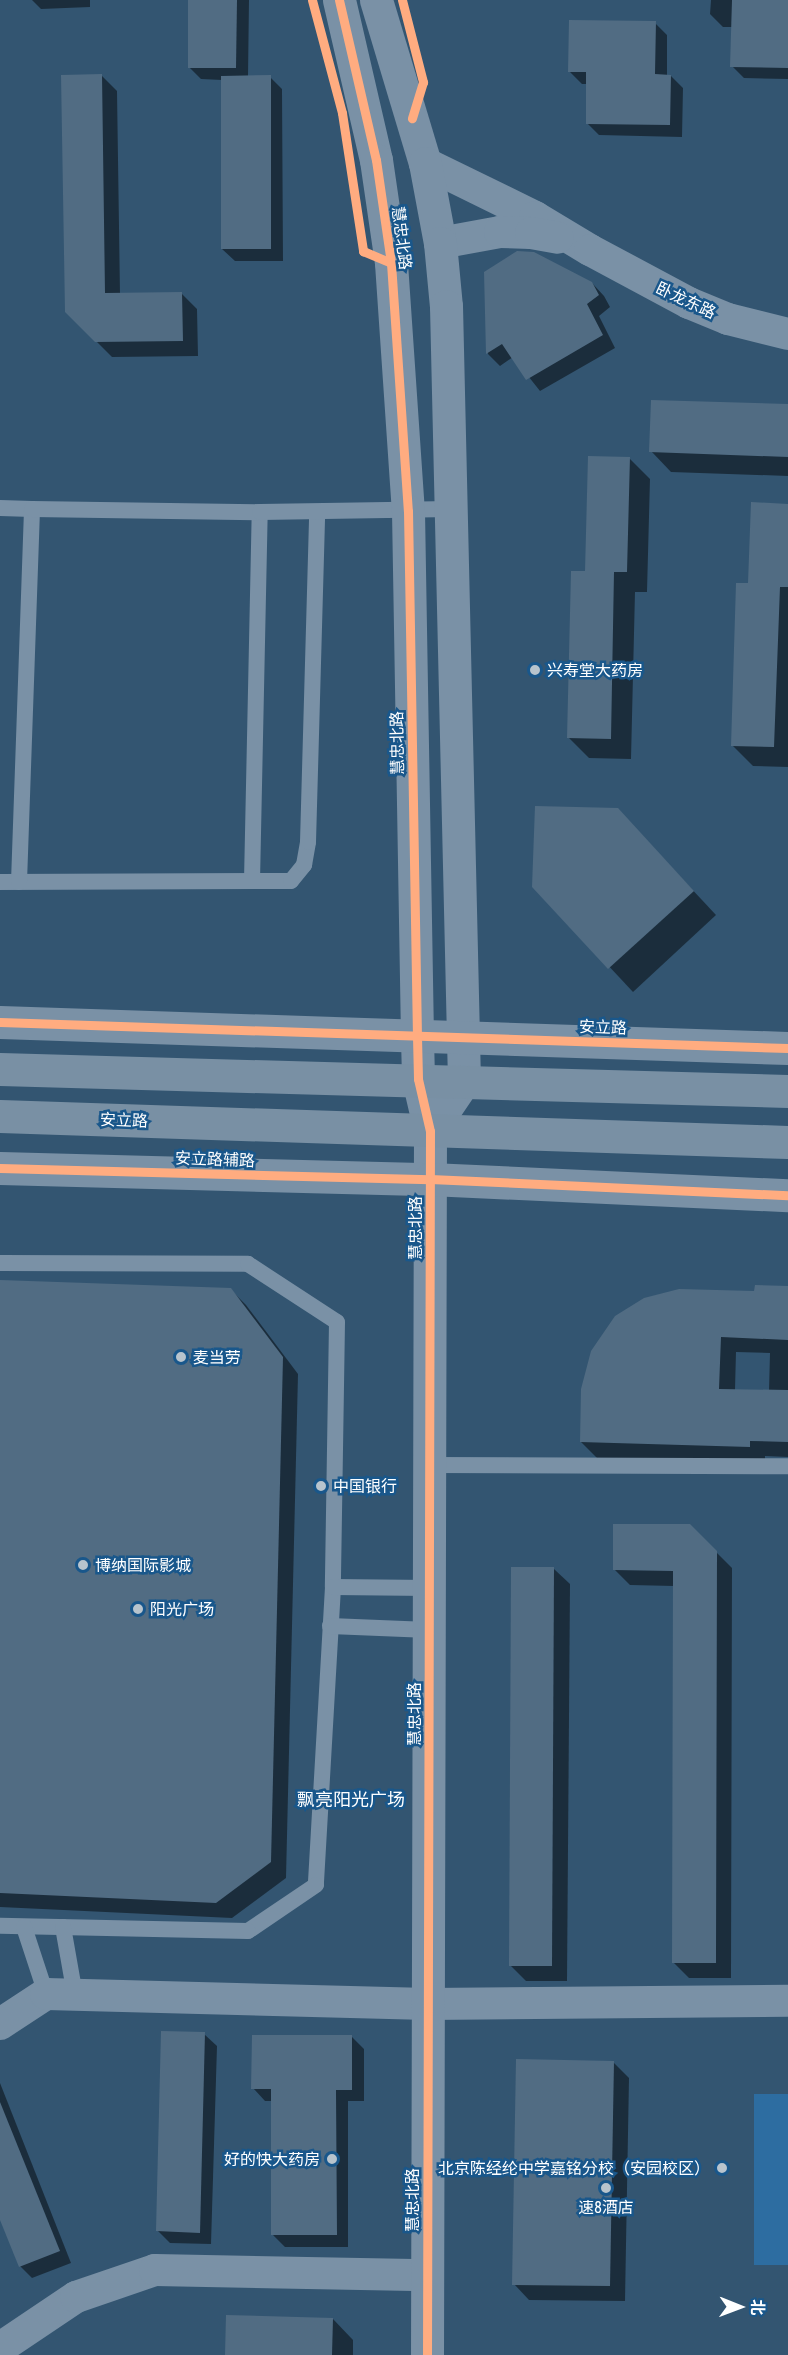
<!DOCTYPE html>
<meta charset="utf-8">
<style>
body{margin:0}
#map{position:relative;width:788px;height:2355px;overflow:hidden;background:#335571;font-family:"Asap Condensed","Noto Sans SC",sans-serif}
div>[style]{position:absolute}
.green>*{inset:0;background:#2d6da1}
.shadow>*{inset:0;background:#0007}
.building>*{inset:0;background:#516c83}
.service>*{height:16px;margin:-8px;padding:0 8px;transform-origin:8px;border-radius:8px;background:#7a91a6}
.minor>*{height:32px;margin:-16px;padding:0 16px;transform-origin:16px;border-radius:16px;background:#7a91a6}
.tertiary>*{height:33px;margin:-16.5px;padding:0 16.5px;transform-origin:16.5px;border-radius:16.5px;background:#7a91a6}
.primary>*{height:33px;margin:-16.5px;padding:0 16.5px;transform-origin:16.5px;border-radius:16.5px;background:#7990a4}
.cycleway>*{height:9px;margin:-4.5px;padding:0 4.5px;transform-origin:4.5px;border-radius:4.5px;background:#ffac80}
.dots>*{width:16px;height:16px;translate:-50% -50%;box-sizing:border-box;border:3px solid #19578b;border-radius:50%}
span{translate:-50% -50%;white-space:nowrap;text-align:center;line-height:1.15;-webkit-text-stroke:5px #19578b;paint-order:stroke}
.street-label{font-size:16px;color:#fff}
.poi-label{font-size:16px;color:#fff}
.left{translate:0 -50%;text-align:left}
.right{translate:-100% -50%;text-align:right}
.neighbourhood-label{font-size:18px;color:#fff}
.north{position:absolute;left:710px;top:2277px;width:60px;height:60px;-webkit-text-stroke:4px #19578b;paint-order:stroke;rotate:91deg;font-size:16px;font-weight:700;line-height:24px;text-align:center;color:#fff}
.north::after{content:'';display:block;margin:auto;width:21px;height:27px;background:#fff;clip-path:polygon(50% 0,100% 100%,50% 72%,0 100%)}
</style>
<div id="map">
<div class="green">
<i style="clip-path:polygon(754px 2094px,788px 2094px,788px 2265px,754px 2265px)"></i>
</div>
<div class="shadow">
<i style="clip-path:polygon(32px 0,90px 0,90px 7px,41px 9px)"></i>
<i style="clip-path:polygon(190px 0,249px 0,248px 77px,270px 77px,282px 89px,283px 261px,235px 261px,222px 249px,222px 80px,201px 79px,189px 67px)"></i>
<i style="clip-path:polygon(711px 0,788px 0,788px 79px,744px 78px,732px 66px,733px 27px,723px 27px,710px 14px)"></i>
<i style="clip-path:polygon(655px 23px,667px 35px,667px 76px,671px 76px,683px 88px,682px 137px,599px 135px,587px 123px,588px 84px,582px 84px,570px 72px)"></i>
<i style="clip-path:polygon(101px 75px,117px 91px,120px 294px,182px 294px,197px 309px,198px 356px,112px 357px,66px 311px)"></i>
<i style="clip-path:polygon(485px 272px,592px 283px,604px 296px,610px 307px,599px 316px,615px 348px,540px 391px,513px 357px,500px 366px,488px 354px)"></i>
<i style="clip-path:polygon(788px 406px,788px 476px,671px 472px,651px 451px)"></i>
<i style="clip-path:polygon(629px 458px,650px 479px,647px 592px,635px 592px,631px 759px,589px 758px,569px 738px,587px 573px)"></i>
<i style="clip-path:polygon(788px 505px,788px 767px,753px 766px,732px 745px,749px 585px)"></i>
<i style="clip-path:polygon(617px 809px,716px 915px,633px 992px,534px 886px)"></i>
<i style="clip-path:polygon(0 1281px,230px 1289px,246px 1305px,298px 1374px,286px 1878px,232px 1918px,0 1907px)"></i>
<i style="clip-path:polygon(evenodd,788px 1288px,788px 1457px,765px 1456px,765px 1462px,597px 1458px,581px 1442px,756px 1292px,788px 1288px,736px 1352px,770px 1353px,769px 1391px,735px 1390px,736px 1352px)"></i>
<i style="clip-path:polygon(690px 1526px,732px 1568px,731px 1978px,689px 1978px,673px 1962px,674px 1586px,630px 1585px,615px 1570px)"></i>
<i style="clip-path:polygon(554px 1569px,570px 1584px,567px 1981px,526px 1981px,510px 1965px)"></i>
<i style="clip-path:polygon(204px 2034px,217px 2046px,211px 2244px,170px 2243px,158px 2231px)"></i>
<i style="clip-path:polygon(352px 2037px,364px 2049px,364px 2101px,348px 2101px,348px 2247px,285px 2247px,273px 2235px,273px 2101px,265px 2101px,253px 2088px)"></i>
<i style="clip-path:polygon(613px 2062px,629px 2078px,625px 2301px,529px 2300px,514px 2284px)"></i>
<i style="clip-path:polygon(0 2083px,71px 2263px,32px 2278px,20px 2266px,0 2215px)"></i>
<i style="clip-path:polygon(333px 2319px,353px 2340px,353px 2355px,227px 2355px)"></i>
</div>
<div class="building">
<i style="clip-path:polygon(188px 0,237px 0,236px 68px,188px 68px)"></i>
<i style="clip-path:polygon(732px 0,788px 0,788px 68px,730px 67px)"></i>
<i style="clip-path:polygon(569px 20px,656px 21px,655px 74px,671px 75px,670px 125px,586px 124px,586px 72px,568px 72px)"></i>
<i style="clip-path:polygon(102px 74px,105px 293px,182px 292px,183px 341px,95px 342px,65px 312px,61px 75px)"></i>
<i style="clip-path:polygon(271px 75px,271px 249px,221px 249px,221px 76px)"></i>
<i style="clip-path:polygon(517px 251px,534px 252px,592px 282px,599px 295px,587px 304px,603px 335px,526px 380px,502px 344px,486px 354px,484px 272px)"></i>
<i style="clip-path:polygon(651px 400px,788px 404px,788px 457px,649px 452px)"></i>
<i style="clip-path:polygon(588px 456px,630px 457px,627px 572px,614px 572px,611px 739px,567px 738px,571px 571px,585px 571px)"></i>
<i style="clip-path:polygon(751px 502px,788px 504px,788px 587px,780px 587px,774px 747px,731px 746px,736px 583px,748px 583px)"></i>
<i style="clip-path:polygon(535px 806px,618px 808px,694px 891px,608px 969px,532px 887px)"></i>
<i style="clip-path:polygon(0 1280px,231px 1288px,283px 1357px,271px 1862px,216px 1903px,0 1893px)"></i>
<i style="clip-path:polygon(755px 1285px,788px 1286px,788px 1340px,721px 1337px,719px 1389px,788px 1390px,788px 1442px,750px 1441px,750px 1447px,580px 1442px,581px 1389px,591px 1351px,615px 1316px,644px 1298px,679px 1289px,754px 1291px)"></i>
<i style="clip-path:polygon(613px 1524px,690px 1524px,717px 1551px,716px 1963px,672px 1963px,673px 1571px,613px 1570px)"></i>
<i style="clip-path:polygon(511px 1567px,554px 1567px,552px 1966px,509px 1966px)"></i>
<i style="clip-path:polygon(161px 2031px,205px 2032px,200px 2233px,156px 2231px)"></i>
<i style="clip-path:polygon(252px 2035px,352px 2035px,352px 2090px,336px 2090px,337px 2235px,271px 2235px,271px 2089px,251px 2089px)"></i>
<i style="clip-path:polygon(516px 2059px,614px 2061px,610px 2286px,512px 2285px)"></i>
<i style="clip-path:polygon(0 2102px,60px 2251px,19px 2267px,0 2220px)"></i>
<i style="clip-path:polygon(226px 2315px,333px 2318px,332px 2355px,225px 2355px)"></i>
</div>
<div class="service">
<i style="left:0;top:508px;width:32px;rotate:2deg"></i>
<i style="left:252px;top:881px;width:369px;rotate:-88.8deg"></i>
<i style="left:0;top:882px;width:291px;rotate:-0.2deg"></i>
<i style="left:291px;top:881px;width:21px;rotate:-51deg"></i>
<i style="left:304px;top:865px;width:23px;rotate:-80deg"></i>
<i style="left:308px;top:842px;width:330px;rotate:-88.4deg"></i>
<i style="left:19px;top:882px;width:373px;rotate:-88deg"></i>
<i style="left:32px;top:509px;width:228px;rotate:0.8deg"></i>
<i style="left:260px;top:512px;width:191px;rotate:-0.9deg"></i>
<i style="left:0;top:1263px;width:248px;rotate:0.2deg"></i>
<i style="left:248px;top:1264px;width:106px;rotate:33.1deg"></i>
<i style="left:337px;top:1322px;width:265px;rotate:90.9deg"></i>
<i style="left:333px;top:1587px;width:298px;rotate:93.3deg"></i>
<i style="left:316px;top:1885px;width:82px;rotate:145.9deg"></i>
<i style="left:248px;top:1931px;width:248px;rotate:-178.8deg"></i>
<i style="left:429px;top:1465px;width:359px;rotate:0.2deg"></i>
<i style="left:333px;top:1587px;width:96px;rotate:0.6deg"></i>
<i style="left:330px;top:1626px;width:99px;rotate:2.3deg"></i>
<i style="left:24px;top:1927px;width:71px;rotate:71.8deg"></i>
<i style="left:63px;top:1927px;width:69px;rotate:80deg"></i>
</div>
<div class="minor">
<i style="left:425px;top:163px;width:123px;rotate:26.1deg"></i>
<i style="left:535px;top:217px;width:64px;rotate:31deg"></i>
<i style="left:590px;top:250px;width:112px;rotate:28.2deg"></i>
<i style="left:689px;top:303px;width:42px;rotate:22.3deg"></i>
<i style="left:728px;top:319px;width:62px;rotate:14deg"></i>
<i style="left:440px;top:243px;width:61px;rotate:-10.4deg"></i>
<i style="left:500px;top:232px;width:31px;rotate:2deg"></i>
<i style="left:531px;top:233px;width:27px;rotate:10deg"></i>
<i style="left:0;top:2024px;width:55px;rotate:-33.1deg"></i>
<i style="left:46px;top:1994px;width:382px;rotate:1.5deg"></i>
<i style="left:428px;top:2004px;width:360px;rotate:-0.5deg"></i>
<i style="left:0;top:2348px;width:92px;rotate:-33.9deg"></i>
<i style="left:76px;top:2297px;width:83px;rotate:-18.9deg"></i>
<i style="left:155px;top:2270px;width:272px;rotate:1.1deg"></i>
</div>
<div class="tertiary">
<i style="left:339px;top:0;width:164px;rotate:77deg"></i>
<i style="left:376px;top:160px;width:104px;rotate:81.7deg"></i>
<i style="left:391px;top:263px;width:249px;rotate:86.1deg"></i>
<i style="left:408px;top:511px;width:526px;rotate:89.02deg"></i>
<i style="left:417px;top:1037px;width:42px;rotate:88.6deg"></i>
<i style="left:418px;top:1079px;width:53px;rotate:77deg"></i>
<i style="left:430px;top:1131px;width:1224px;rotate:90.14deg"></i>
<i style="left:376px;top:0;width:170px;rotate:73.3deg"></i>
<i style="left:425px;top:163px;width:81px;rotate:79.4deg"></i>
<i style="left:440px;top:243px;width:63px;rotate:84.6deg"></i>
<i style="left:446px;top:306px;width:775px;rotate:88.67deg"></i>
<i style="left:464px;top:1081px;width:60px;rotate:124.2deg"></i>
<i style="left:0;top:1022px;width:788px;rotate:1.89deg"></i>
<i style="left:0;top:1168px;width:430px;rotate:1.5deg"></i>
<i style="left:430px;top:1179px;width:358px;rotate:2.6deg"></i>
</div>
<div class="primary">
<i style="left:0;top:1069px;width:788px;rotate:1.6deg"></i>
<i style="left:0;top:1116px;width:788px;rotate:1.89deg"></i>
</div>
<div class="cycleway">
<i style="left:312px;top:0;width:117px;rotate:75.1deg"></i>
<i style="left:342px;top:113px;width:140px;rotate:81.3deg"></i>
<i style="left:363px;top:251px;width:30px;rotate:23deg"></i>
<i style="left:339px;top:0;width:164px;rotate:77deg"></i>
<i style="left:376px;top:160px;width:104px;rotate:81.7deg"></i>
<i style="left:391px;top:263px;width:249px;rotate:86.1deg"></i>
<i style="left:408px;top:511px;width:526px;rotate:89.02deg"></i>
<i style="left:417px;top:1037px;width:42px;rotate:88.6deg"></i>
<i style="left:418px;top:1079px;width:53px;rotate:77deg"></i>
<i style="left:430px;top:1131px;width:1224px;rotate:90.14deg"></i>
<i style="left:402px;top:0;width:85px;rotate:75.6deg"></i>
<i style="left:423px;top:82px;width:38px;rotate:107deg"></i>
<i style="left:0;top:1022px;width:788px;rotate:1.89deg"></i>
<i style="left:0;top:1168px;width:430px;rotate:1.5deg"></i>
<i style="left:430px;top:1179px;width:358px;rotate:2.6deg"></i>
</div>
<div class="dots">
<i style="left:535px;top:670px;background:#b8c4cd"></i>
<i style="left:181px;top:1357px;background:#b8c4cd"></i>
<i style="left:321px;top:1486px;background:#b8c4cd"></i>
<i style="left:83px;top:1565px;background:#b8c4cd"></i>
<i style="left:138px;top:1609px;background:#b8c4cd"></i>
<i style="left:332px;top:2159px;background:#b8c4cd"></i>
<i style="left:722px;top:2168px;background:#b8c4cd"></i>
<i style="left:606px;top:2188px;background:#b8c4cd"></i>
</div>
<div class="street-label">
<span style="left:402px;top:238px;rotate:83deg">慧忠北路</span>
<span style="left:686px;top:300px;rotate:25deg">卧龙东路</span>
<span style="left:397px;top:743px;rotate:-91deg">慧忠北路</span>
<span style="left:603px;top:1027px;rotate:2deg">安立路</span>
<span style="left:124px;top:1120px;rotate:2deg">安立路</span>
<span style="left:215px;top:1159px;rotate:2deg">安立路辅路</span>
<span style="left:415px;top:1228px;rotate:-90deg">慧忠北路</span>
<span style="left:414px;top:1714px;rotate:-90deg">慧忠北路</span>
<span style="left:412px;top:2200px;rotate:-90deg">慧忠北路</span>
</div>
<div class="poi-label">
<span class="left" style="left:547px;top:670px">兴寿堂大药房</span>
<span class="left" style="left:193px;top:1357px">麦当劳</span>
<span class="left" style="left:333px;top:1486px">中国银行</span>
<span class="left" style="left:95px;top:1565px">博纳国际影城</span>
<span class="left" style="left:150px;top:1609px">阳光广场</span>
<span class="right" style="left:320px;top:2159px">好的快大药房</span>
<span class="right" style="left:710px;top:2168px">北京陈经纶中学嘉铭分校（安园校区）</span>
<span style="left:606px;top:2207px">速8酒店</span>
</div>
<div class="neighbourhood-label">
<span style="left:351px;top:1800px">飘亮阳光广场</span>
</div>
<div class="north">北</div>
</div>
